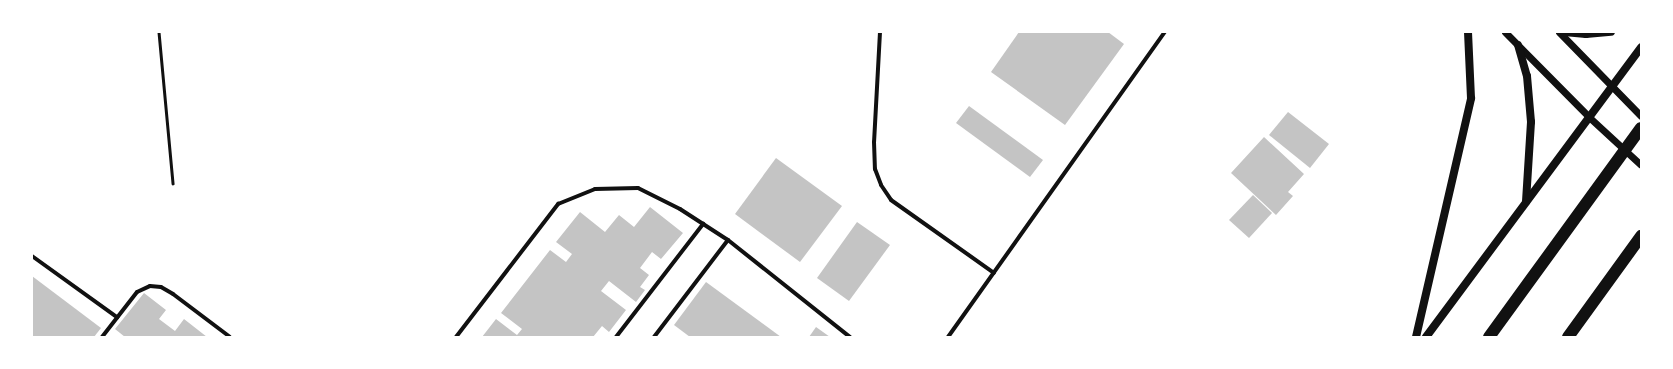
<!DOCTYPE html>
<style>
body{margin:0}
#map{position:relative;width:1673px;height:369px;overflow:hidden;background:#fff;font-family:"PT Sans",sans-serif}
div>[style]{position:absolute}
.building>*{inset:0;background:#c4c4c4}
.path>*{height:2.5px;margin:-1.25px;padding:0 1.25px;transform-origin:1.25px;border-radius:1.25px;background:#111}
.minor>*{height:4px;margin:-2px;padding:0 2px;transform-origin:2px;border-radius:2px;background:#111}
.tertiary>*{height:7px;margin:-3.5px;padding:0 3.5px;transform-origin:3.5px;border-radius:3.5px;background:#111}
.secondary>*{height:8px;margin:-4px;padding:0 4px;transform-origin:4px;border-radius:4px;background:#111}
.motorway>*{height:12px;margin:-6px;padding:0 6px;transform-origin:6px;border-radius:6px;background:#111}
span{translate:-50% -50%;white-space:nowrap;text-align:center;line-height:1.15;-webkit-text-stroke:3px #fff;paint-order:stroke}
.frame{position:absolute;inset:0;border:33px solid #fff;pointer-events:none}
</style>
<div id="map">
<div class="building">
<i style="clip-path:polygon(1019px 32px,1108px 32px,1124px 44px,1065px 125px,991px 72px)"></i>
<i style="clip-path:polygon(969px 106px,1043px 160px,1030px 177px,956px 123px)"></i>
<i style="clip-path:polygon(1288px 112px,1329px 144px,1310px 168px,1269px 135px)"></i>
<i style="clip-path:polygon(1264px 137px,1304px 174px,1288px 192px,1293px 196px,1276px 215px,1231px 173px)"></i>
<i style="clip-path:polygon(776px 158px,842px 206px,800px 262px,735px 214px)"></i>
<i style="clip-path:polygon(1253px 195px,1272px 213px,1249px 238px,1229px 220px)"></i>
<i style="clip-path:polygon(650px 207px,683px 233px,661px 259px,652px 252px,640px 268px,649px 275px,640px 287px,645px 290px,636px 302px,609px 281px,601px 291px,626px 310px,609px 332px,602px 326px,593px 337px,482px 337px,496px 319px,517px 335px,522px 329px,501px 313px,550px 250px,566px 262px,572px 254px,556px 242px,580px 212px,605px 232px,619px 215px,634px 227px)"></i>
<i style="clip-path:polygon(857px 222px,890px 245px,849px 301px,817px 278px)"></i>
<i style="clip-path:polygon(32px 276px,101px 328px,94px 337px,32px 337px)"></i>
<i style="clip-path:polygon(706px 282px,781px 337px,690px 337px,674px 325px)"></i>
<i style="clip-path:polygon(144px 293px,166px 310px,159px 319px,175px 331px,184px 319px,207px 337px,125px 337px,115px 329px)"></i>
<i style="clip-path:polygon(816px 327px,830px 337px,809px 337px)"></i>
</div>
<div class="path">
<i style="left:159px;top:32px;width:152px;rotate:84.7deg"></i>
</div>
<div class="minor">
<i style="left:880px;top:32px;width:110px;rotate:93.1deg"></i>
<i style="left:874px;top:142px;width:27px;rotate:88deg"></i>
<i style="left:875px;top:169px;width:17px;rotate:69deg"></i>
<i style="left:881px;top:185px;width:18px;rotate:56deg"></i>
<i style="left:891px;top:200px;width:126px;rotate:35.3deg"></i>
<i style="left:32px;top:256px;width:105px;rotate:35.7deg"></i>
<i style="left:102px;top:337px;width:57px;rotate:-52.1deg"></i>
<i style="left:137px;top:292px;width:14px;rotate:-25deg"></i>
<i style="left:150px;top:286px;width:11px;rotate:5deg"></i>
<i style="left:161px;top:287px;width:14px;rotate:30deg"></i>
<i style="left:173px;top:294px;width:71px;rotate:37deg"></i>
<i style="left:456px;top:337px;width:168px;rotate:-52.5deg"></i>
<i style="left:558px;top:204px;width:40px;rotate:-22deg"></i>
<i style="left:595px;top:189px;width:43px;rotate:-1.3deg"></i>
<i style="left:638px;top:188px;width:47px;rotate:26.6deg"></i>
<i style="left:680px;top:209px;width:57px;rotate:32.9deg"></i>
<i style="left:728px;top:240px;width:156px;rotate:38.5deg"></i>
<i style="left:616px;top:337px;width:143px;rotate:-52.4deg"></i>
<i style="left:654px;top:337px;width:122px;rotate:-52.7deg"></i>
<i style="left:948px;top:337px;width:374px;rotate:-54.6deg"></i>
</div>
<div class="tertiary">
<i style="left:1505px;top:32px;width:121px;rotate:45.3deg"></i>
<i style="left:1590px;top:118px;width:69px;rotate:42.7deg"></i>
<i style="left:1559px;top:32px;width:117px;rotate:45.7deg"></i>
</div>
<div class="secondary">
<i style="left:1564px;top:32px;width:22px;rotate:5deg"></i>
<i style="left:1586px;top:34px;width:25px;rotate:-5deg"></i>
<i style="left:1518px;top:45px;width:32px;rotate:74deg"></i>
<i style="left:1527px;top:76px;width:46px;rotate:85deg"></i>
<i style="left:1531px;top:122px;width:80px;rotate:93.6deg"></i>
<i style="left:1416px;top:337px;width:245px;rotate:-77deg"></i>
<i style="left:1471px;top:98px;width:66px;rotate:-92.6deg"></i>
<i style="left:1426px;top:337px;width:361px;rotate:-53.4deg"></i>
</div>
<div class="motorway">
<i style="left:1489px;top:337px;width:258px;rotate:-54deg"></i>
<i style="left:1568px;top:337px;width:125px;rotate:-54.1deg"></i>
</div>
<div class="frame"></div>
</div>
